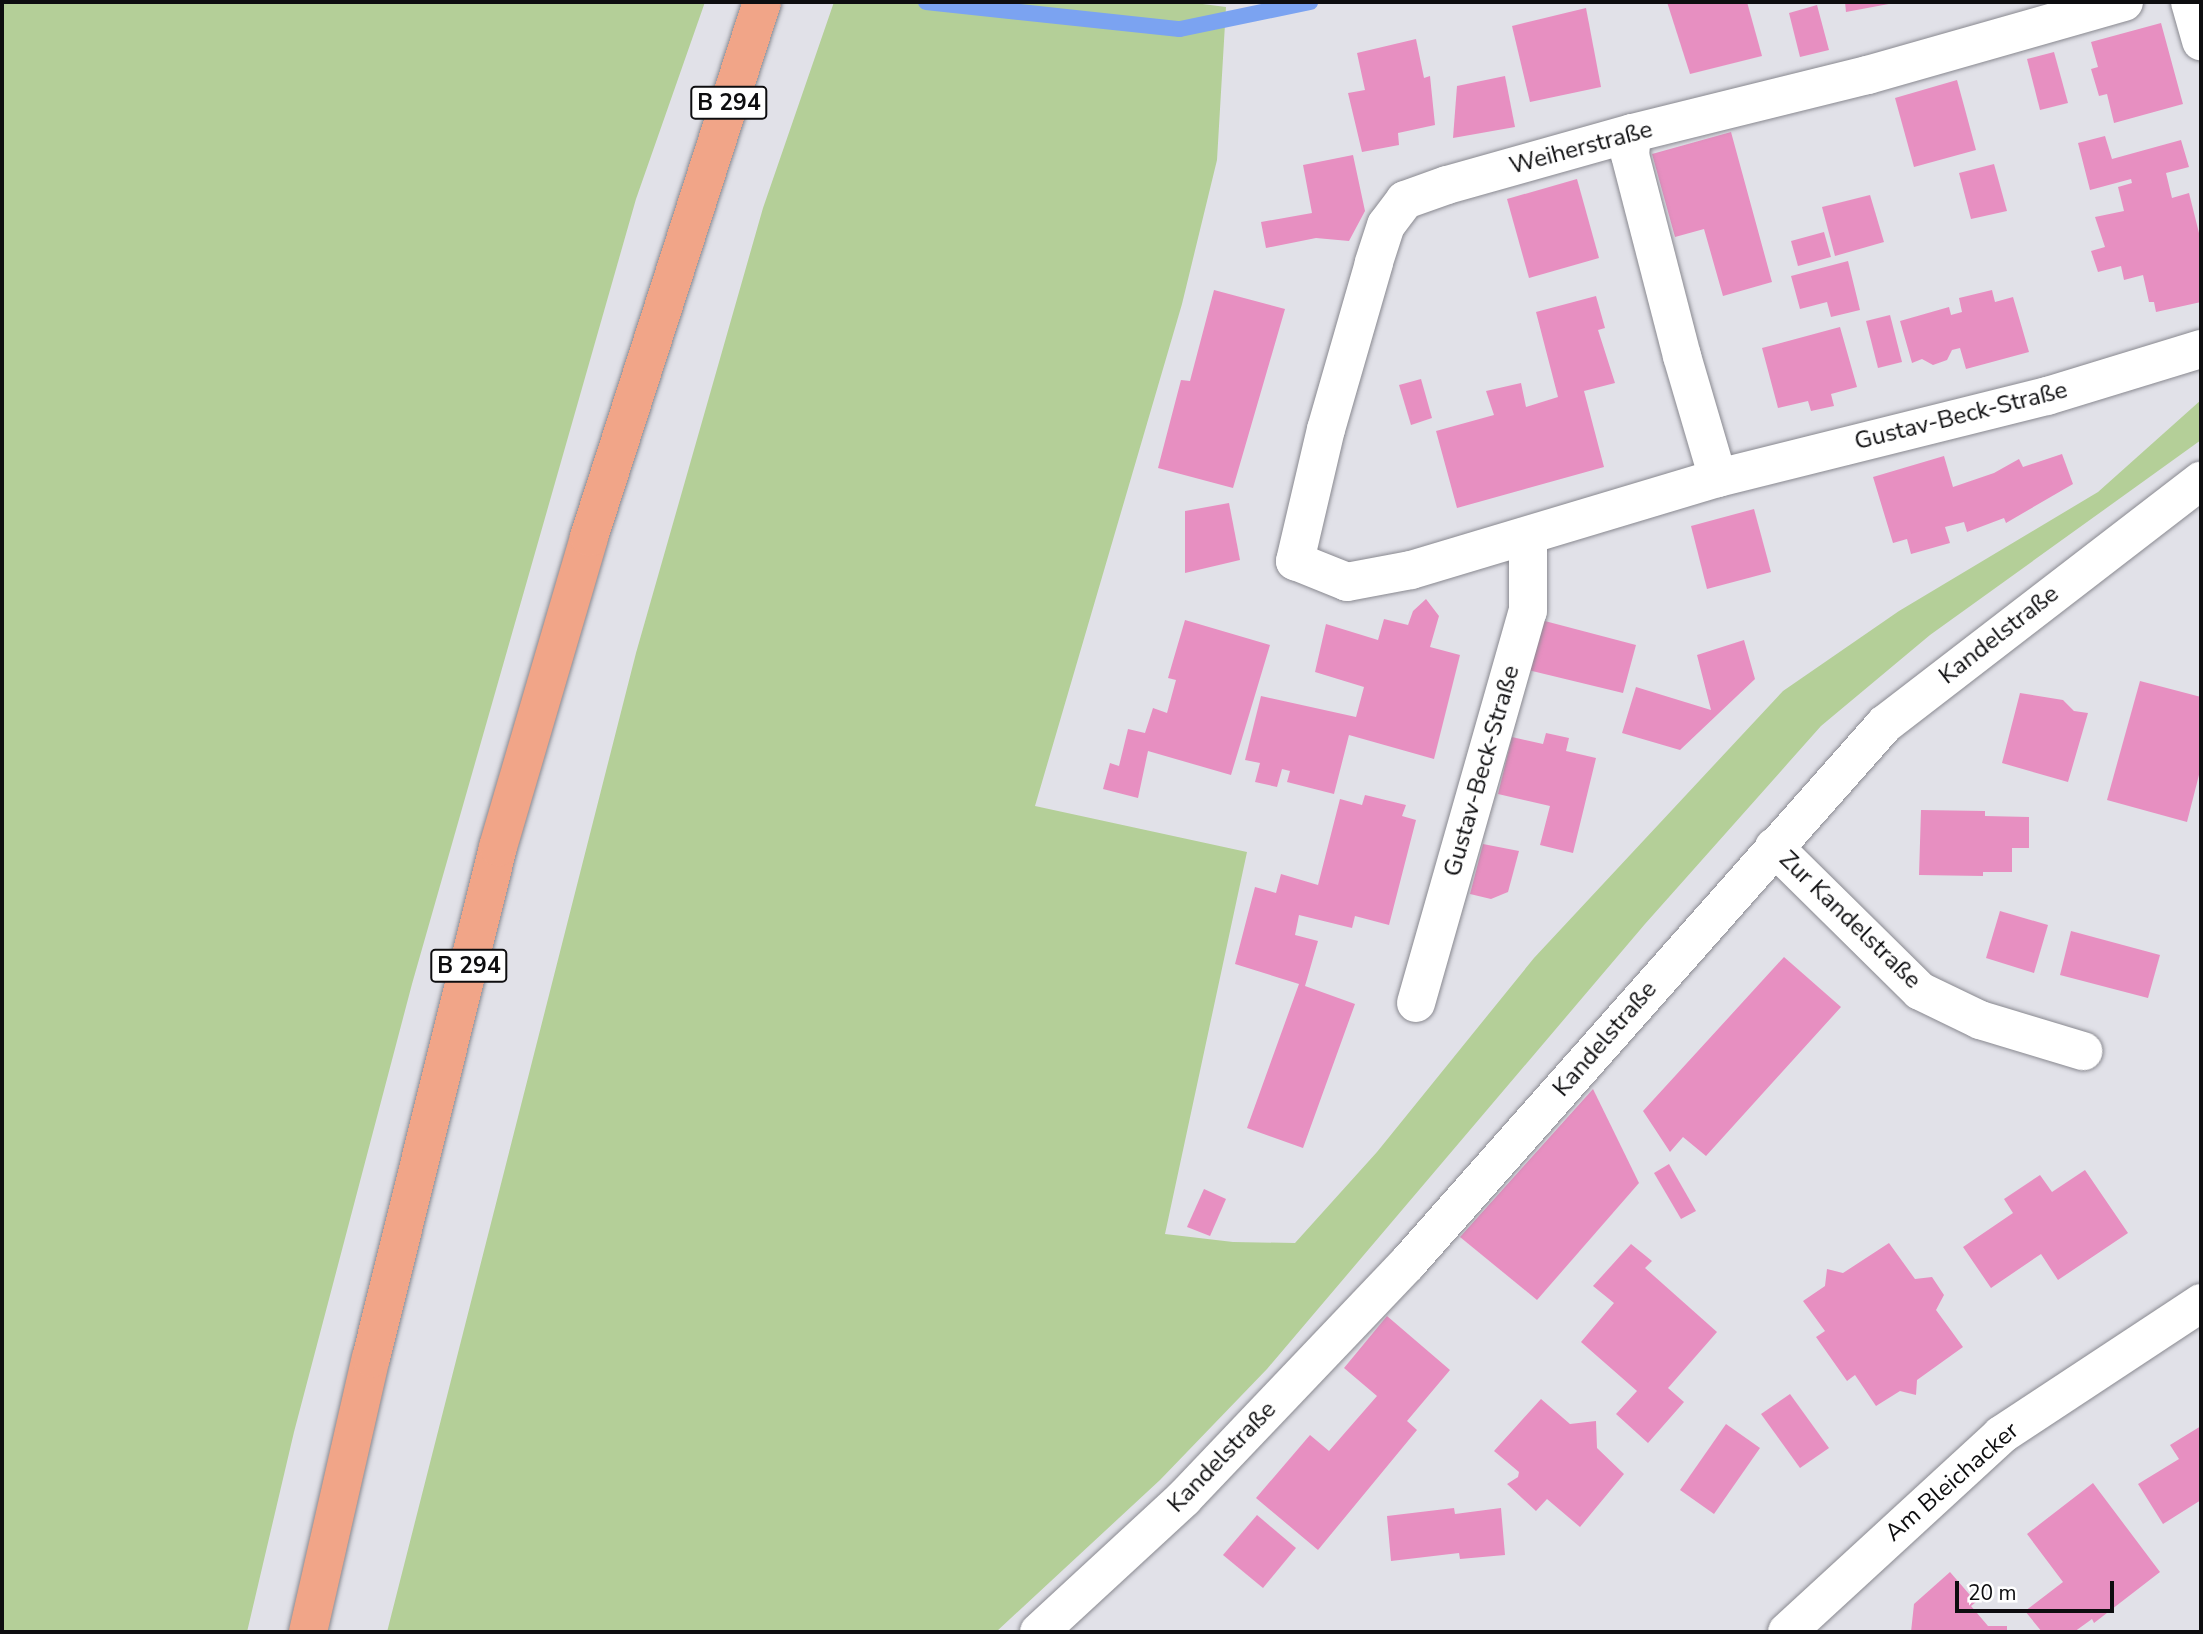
<!DOCTYPE html>
<meta charset="utf-8">
<style>
body{margin:0}
#map{position:relative;width:2203px;height:1634px;overflow:hidden;background:#e1e1e8;font-family:"Nunito Sans",sans-serif}
div>[style]{position:absolute}
.green>*{inset:0;background:#b4cf98}
.stream>*{height:16px;margin:-8px;padding:0 8px;transform-origin:8px;border-radius:8px;background:#7ba3f1}
.building>*{inset:0;background:#e78fc1}
.roads{filter:drop-shadow(0 0 2px #898990) drop-shadow(0 0 2px #898990)}
.street>*{height:38px;margin:-19px;padding:0 19px;transform-origin:19px;border-radius:19px;background:#fff}
.highway>*{height:38px;margin:-19px;padding:0 19px;transform-origin:19px;border-radius:19px;background:#f1a588}
span{translate:-50% -50%;white-space:nowrap;text-align:center;line-height:1.15;-webkit-text-stroke:6px #fff;paint-order:stroke}
.shield-label span{padding:2px 5px;background:#fff;border:2px solid;border-radius:5px;-webkit-text-stroke-width:0}
.shield-label{font-size:23px;color:#0d0d0f;font-weight:700}
.street-label{font-size:24px;color:#0d0d0f}
.frame{position:absolute;inset:0;border:4px solid #0d0d0f;pointer-events:none}
.scale{position:absolute;left:1955px;top:1581px;width:159px;height:32px;box-sizing:border-box;border:4px solid #0d0d0f;border-top:0;padding-left:9px;font-size:21px;line-height:24px;white-space:nowrap;color:#0d0d0f;-webkit-text-stroke:5px #fff;paint-order:stroke}
</style>
<div id="map">
<div class="green">
<i style="clip-path:polygon(2px 2px,705px 2px,636px 199px,412px 984px,294px 1432px,247px 1632px,2px 1632px)"></i>
<i style="clip-path:polygon(834px 2px,1187px 2px,1226px 7px,1217px 160px,1182px 304px,1035px 806px,1247px 852px,1165px 1234px,1233px 1242px,1295px 1243px,1377px 1152px,1534px 958px,1783px 691px,1899px 611px,2098px 492px,2201px 400px,2201px 440px,1930px 635px,1821px 726px,1645px 924px,1267px 1369px,1160px 1480px,996px 1632px,387px 1632px,636px 653px,763px 208px)"></i>
</div>
<div class="stream">
<i style="left:926px;top:2px;width:255px;rotate:6.1deg"></i>
<i style="left:1180px;top:29px;width:133px;rotate:-11.7deg"></i>
</div>
<div class="building">
<i style="clip-path:polygon(1667px 2px,1747px 2px,1762px 56px,1690px 74px)"></i>
<i style="clip-path:polygon(1845px 2px,1894px 2px,1894px 3px,1846px 12px)"></i>
<i style="clip-path:polygon(1817px 5px,1829px 50px,1800px 57px,1789px 13px)"></i>
<i style="clip-path:polygon(1586px 8px,1601px 87px,1530px 102px,1512px 26px)"></i>
<i style="clip-path:polygon(2161px 23px,2183px 104px,2114px 123px,2107px 94px,2099px 96px,2091px 69px,2098px 67px,2091px 42px)"></i>
<i style="clip-path:polygon(1416px 39px,1424px 78px,1430px 76px,1435px 125px,1398px 133px,1399px 145px,1362px 152px,1348px 93px,1365px 90px,1357px 53px)"></i>
<i style="clip-path:polygon(2054px 52px,2068px 103px,2040px 110px,2027px 59px)"></i>
<i style="clip-path:polygon(1505px 76px,1515px 127px,1453px 138px,1457px 86px)"></i>
<i style="clip-path:polygon(1957px 80px,1976px 150px,1914px 167px,1895px 98px)"></i>
<i style="clip-path:polygon(1731px 132px,1772px 282px,1723px 296px,1704px 229px,1675px 237px,1652px 154px)"></i>
<i style="clip-path:polygon(2105px 136px,2112px 159px,2181px 140px,2189px 167px,2166px 173px,2172px 198px,2189px 193px,2201px 241px,2201px 302px,2156px 312px,2154px 302px,2149px 302px,2143px 275px,2124px 280px,2121px 266px,2098px 272px,2091px 251px,2105px 247px,2095px 217px,2124px 211px,2118px 187px,2132px 183px,2131px 179px,2090px 190px,2078px 143px)"></i>
<i style="clip-path:polygon(1353px 155px,1365px 211px,1349px 241px,1316px 238px,1266px 248px,1261px 222px,1312px 213px,1303px 165px)"></i>
<i style="clip-path:polygon(1994px 164px,2007px 211px,1971px 219px,1959px 173px)"></i>
<i style="clip-path:polygon(1577px 179px,1599px 258px,1529px 278px,1507px 199px)"></i>
<i style="clip-path:polygon(1870px 195px,1884px 242px,1835px 256px,1822px 207px)"></i>
<i style="clip-path:polygon(1824px 232px,1831px 257px,1798px 266px,1791px 241px)"></i>
<i style="clip-path:polygon(1848px 261px,1860px 310px,1831px 317px,1827px 302px,1800px 309px,1791px 276px)"></i>
<i style="clip-path:polygon(1214px 290px,1285px 309px,1233px 488px,1158px 468px,1181px 380px,1190px 381px)"></i>
<i style="clip-path:polygon(1992px 290px,1995px 302px,2013px 297px,2029px 352px,1966px 369px,1960px 348px,1952px 350px,1947px 360px,1933px 365px,1922px 359px,1912px 363px,1900px 321px,1949px 307px,1951px 315px,1962px 312px,1959px 298px)"></i>
<i style="clip-path:polygon(1596px 296px,1605px 328px,1598px 330px,1615px 383px,1584px 391px,1604px 467px,1457px 508px,1436px 431px,1494px 415px,1486px 391px,1521px 383px,1526px 407px,1558px 397px,1536px 312px)"></i>
<i style="clip-path:polygon(1890px 315px,1902px 362px,1878px 368px,1866px 321px)"></i>
<i style="clip-path:polygon(1840px 327px,1857px 387px,1831px 394px,1834px 406px,1811px 411px,1808px 401px,1778px 408px,1762px 348px)"></i>
<i style="clip-path:polygon(1421px 379px,1432px 418px,1411px 425px,1399px 385px)"></i>
<i style="clip-path:polygon(2062px 454px,2073px 484px,2006px 523px,2004px 518px,1967px 532px,1964px 522px,1945px 527px,1950px 543px,1911px 554px,1907px 539px,1893px 543px,1873px 477px,1944px 456px,1953px 487px,1994px 473px,2019px 459px,2023px 467px)"></i>
<i style="clip-path:polygon(1229px 503px,1240px 560px,1185px 573px,1185px 511px)"></i>
<i style="clip-path:polygon(1754px 509px,1771px 572px,1707px 589px,1691px 526px)"></i>
<i style="clip-path:polygon(1426px 599px,1439px 616px,1430px 647px,1460px 655px,1434px 759px,1349px 735px,1334px 794px,1287px 782px,1290px 771px,1282px 769px,1277px 787px,1255px 782px,1260px 763px,1245px 760px,1261px 696px,1356px 717px,1364px 687px,1315px 672px,1326px 624px,1378px 640px,1384px 619px,1408px 625px,1413px 611px)"></i>
<i style="clip-path:polygon(1185px 620px,1270px 645px,1231px 775px,1148px 751px,1138px 798px,1103px 789px,1110px 763px,1119px 766px,1128px 729px,1145px 733px,1153px 708px,1167px 713px,1176px 680px,1168px 678px)"></i>
<i style="clip-path:polygon(1541px 620px,1636px 645px,1623px 693px,1528px 670px)"></i>
<i style="clip-path:polygon(1744px 640px,1755px 679px,1680px 750px,1622px 733px,1636px 687px,1711px 710px,1697px 655px)"></i>
<i style="clip-path:polygon(2140px 681px,2201px 697px,2201px 767px,2187px 822px,2107px 800px)"></i>
<i style="clip-path:polygon(2020px 693px,2063px 700px,2074px 711px,2088px 713px,2068px 782px,2002px 763px)"></i>
<i style="clip-path:polygon(1546px 733px,1569px 738px,1566px 751px,1596px 758px,1573px 853px,1540px 845px,1550px 806px,1498px 794px,1512px 737px,1543px 744px)"></i>
<i style="clip-path:polygon(1365px 795px,1406px 805px,1402px 816px,1416px 820px,1389px 925px,1355px 916px,1352px 928px,1299px 915px,1295px 935px,1318px 941px,1305px 986px,1355px 1004px,1303px 1148px,1247px 1128px,1299px 984px,1235px 964px,1255px 887px,1276px 893px,1281px 874px,1318px 885px,1340px 799px,1362px 805px)"></i>
<i style="clip-path:polygon(1921px 810px,1985px 811px,1985px 816px,2029px 817px,2029px 848px,2012px 848px,2012px 872px,1983px 872px,1983px 876px,1919px 875px)"></i>
<i style="clip-path:polygon(1483px 844px,1519px 851px,1508px 892px,1491px 899px,1470px 894px)"></i>
<i style="clip-path:polygon(2000px 911px,2048px 925px,2034px 973px,1986px 958px)"></i>
<i style="clip-path:polygon(2071px 931px,2160px 955px,2148px 998px,2060px 975px)"></i>
<i style="clip-path:polygon(1784px 957px,1841px 1007px,1706px 1156px,1683px 1137px,1670px 1152px,1643px 1111px)"></i>
<i style="clip-path:polygon(1593px 1089px,1639px 1183px,1537px 1300px,1460px 1237px)"></i>
<i style="clip-path:polygon(1669px 1164px,1696px 1211px,1681px 1219px,1654px 1173px)"></i>
<i style="clip-path:polygon(2085px 1170px,2128px 1233px,2058px 1280px,2041px 1254px,1991px 1288px,1963px 1247px,2013px 1213px,2004px 1199px,2040px 1175px,2052px 1192px)"></i>
<i style="clip-path:polygon(1204px 1189px,1226px 1199px,1210px 1236px,1187px 1227px)"></i>
<i style="clip-path:polygon(1889px 1243px,1915px 1279px,1932px 1277px,1944px 1295px,1936px 1310px,1963px 1347px,1917px 1380px,1916px 1395px,1900px 1391px,1876px 1406px,1855px 1375px,1847px 1381px,1816px 1337px,1825px 1331px,1803px 1301px,1825px 1286px,1827px 1269px,1843px 1273px)"></i>
<i style="clip-path:polygon(1631px 1244px,1652px 1261px,1645px 1268px,1717px 1332px,1668px 1388px,1684px 1402px,1648px 1443px,1616px 1414px,1637px 1391px,1581px 1342px,1614px 1303px,1593px 1286px)"></i>
<i style="clip-path:polygon(1387px 1316px,1450px 1370px,1407px 1421px,1417px 1430px,1318px 1550px,1256px 1498px,1310px 1435px,1329px 1451px,1377px 1396px,1344px 1368px)"></i>
<i style="clip-path:polygon(1790px 1394px,1829px 1448px,1800px 1468px,1761px 1414px)"></i>
<i style="clip-path:polygon(1541px 1399px,1570px 1424px,1596px 1421px,1597px 1448px,1624px 1474px,1580px 1527px,1547px 1499px,1536px 1511px,1507px 1484px,1518px 1477px,1519px 1472px,1494px 1451px)"></i>
<i style="clip-path:polygon(1726px 1424px,1760px 1448px,1714px 1514px,1680px 1490px)"></i>
<i style="clip-path:polygon(2201px 1426px,2201px 1500px,2163px 1524px,2138px 1484px,2179px 1459px,2170px 1445px)"></i>
<i style="clip-path:polygon(2093px 1483px,2160px 1572px,2094px 1623px,2092px 1619px,2074px 1632px,2042px 1632px,2025px 1611px,2063px 1582px,2027px 1534px)"></i>
<i style="clip-path:polygon(1454px 1508px,1455px 1514px,1501px 1508px,1505px 1555px,1460px 1559px,1459px 1553px,1391px 1561px,1387px 1516px)"></i>
<i style="clip-path:polygon(1257px 1515px,1296px 1548px,1263px 1588px,1223px 1555px)"></i>
<i style="clip-path:polygon(1950px 1572px,1976px 1602px,1971px 1606px,1988px 1626px,2007px 1626px,2007px 1632px,1911px 1632px,1914px 1604px)"></i>
</div>
<div class="roads">
<div class="street">
<i style="left:2124px;top:2px;width:267px;rotate:164.1deg"></i>
<i style="left:1867px;top:75px;width:242px;rotate:166.1deg"></i>
<i style="left:1632px;top:133px;width:192px;rotate:164.3deg"></i>
<i style="left:1447px;top:185px;width:45px;rotate:160.3deg"></i>
<i style="left:1405px;top:200px;width:31px;rotate:127deg"></i>
<i style="left:1386px;top:225px;width:40px;rotate:108deg"></i>
<i style="left:1374px;top:263px;width:173px;rotate:106.1deg"></i>
<i style="left:1326px;top:429px;width:136px;rotate:103.2deg"></i>
<i style="left:1295px;top:561px;width:56px;rotate:22deg"></i>
<i style="left:1347px;top:582px;width:65px;rotate:-10.6deg"></i>
<i style="left:1411px;top:570px;width:320px;rotate:-16.7deg"></i>
<i style="left:1718px;top:478px;width:339px;rotate:-14deg"></i>
<i style="left:2047px;top:396px;width:161px;rotate:-17deg"></i>
<i style="left:2190px;top:2px;width:41px;rotate:74.2deg"></i>
<i style="left:1632px;top:133px;width:22px;rotate:95deg"></i>
<i style="left:1630px;top:155px;width:208px;rotate:75.5deg"></i>
<i style="left:1682px;top:356px;width:127px;rotate:73.6deg"></i>
<i style="left:1774px;top:847px;width:205px;rotate:44.6deg"></i>
<i style="left:1920px;top:991px;width:67px;rotate:25.8deg"></i>
<i style="left:1980px;top:1020px;width:108px;rotate:16.8deg"></i>
<i style="left:1416px;top:1003px;width:408px;rotate:-74.1deg"></i>
<i style="left:1528px;top:611px;width:75px;rotate:-90deg"></i>
<i style="left:1039px;top:1632px;width:197px;rotate:-42.7deg"></i>
<i style="left:1184px;top:1498px;width:323px;rotate:-46.4deg"></i>
<i style="left:1407px;top:1264px;width:721px;rotate:-48.49deg"></i>
<i style="left:1885px;top:724px;width:399px;rotate:-37.6deg"></i>
<i style="left:1787px;top:1632px;width:291px;rotate:-42.6deg"></i>
<i style="left:2001px;top:1435px;width:240px;rotate:-33.4deg"></i>
</div>
<div class="highway">
<i style="left:308px;top:1632px;width:281px;rotate:-77.1deg"></i>
<i style="left:371px;top:1358px;width:527px;rotate:-76.04deg"></i>
<i style="left:498px;top:847px;width:323px;rotate:-73.6deg"></i>
<i style="left:589px;top:537px;width:562px;rotate:-72.08deg"></i>
</div>
</div>
<div class="shield-label">
<span style="left:729px;top:103px">B 294</span>
<span style="left:469px;top:966px">B 294</span>
</div>
<div class="street-label">
<span style="left:1581px;top:148px;rotate:-15deg">Weiherstraße</span>
<span style="left:1961px;top:416px;rotate:-14deg">Gustav-Beck-Straße</span>
<span style="left:1999px;top:635px;rotate:-38deg">Kandelstraße</span>
<span style="left:1482px;top:771px;rotate:-74deg">Gustav-Beck-Straße</span>
<span style="left:1850px;top:920px;rotate:44deg">Zur Kandelstraße</span>
<span style="left:1605px;top:1039px;rotate:-49deg">Kandelstraße</span>
<span style="left:1222px;top:1457px;rotate:-46deg">Kandelstraße</span>
<span style="left:1952px;top:1482px;rotate:-41deg">Am Bleichacker</span>
</div>
<div class="frame"></div>
<div class="scale">20 m</div>
</div>
